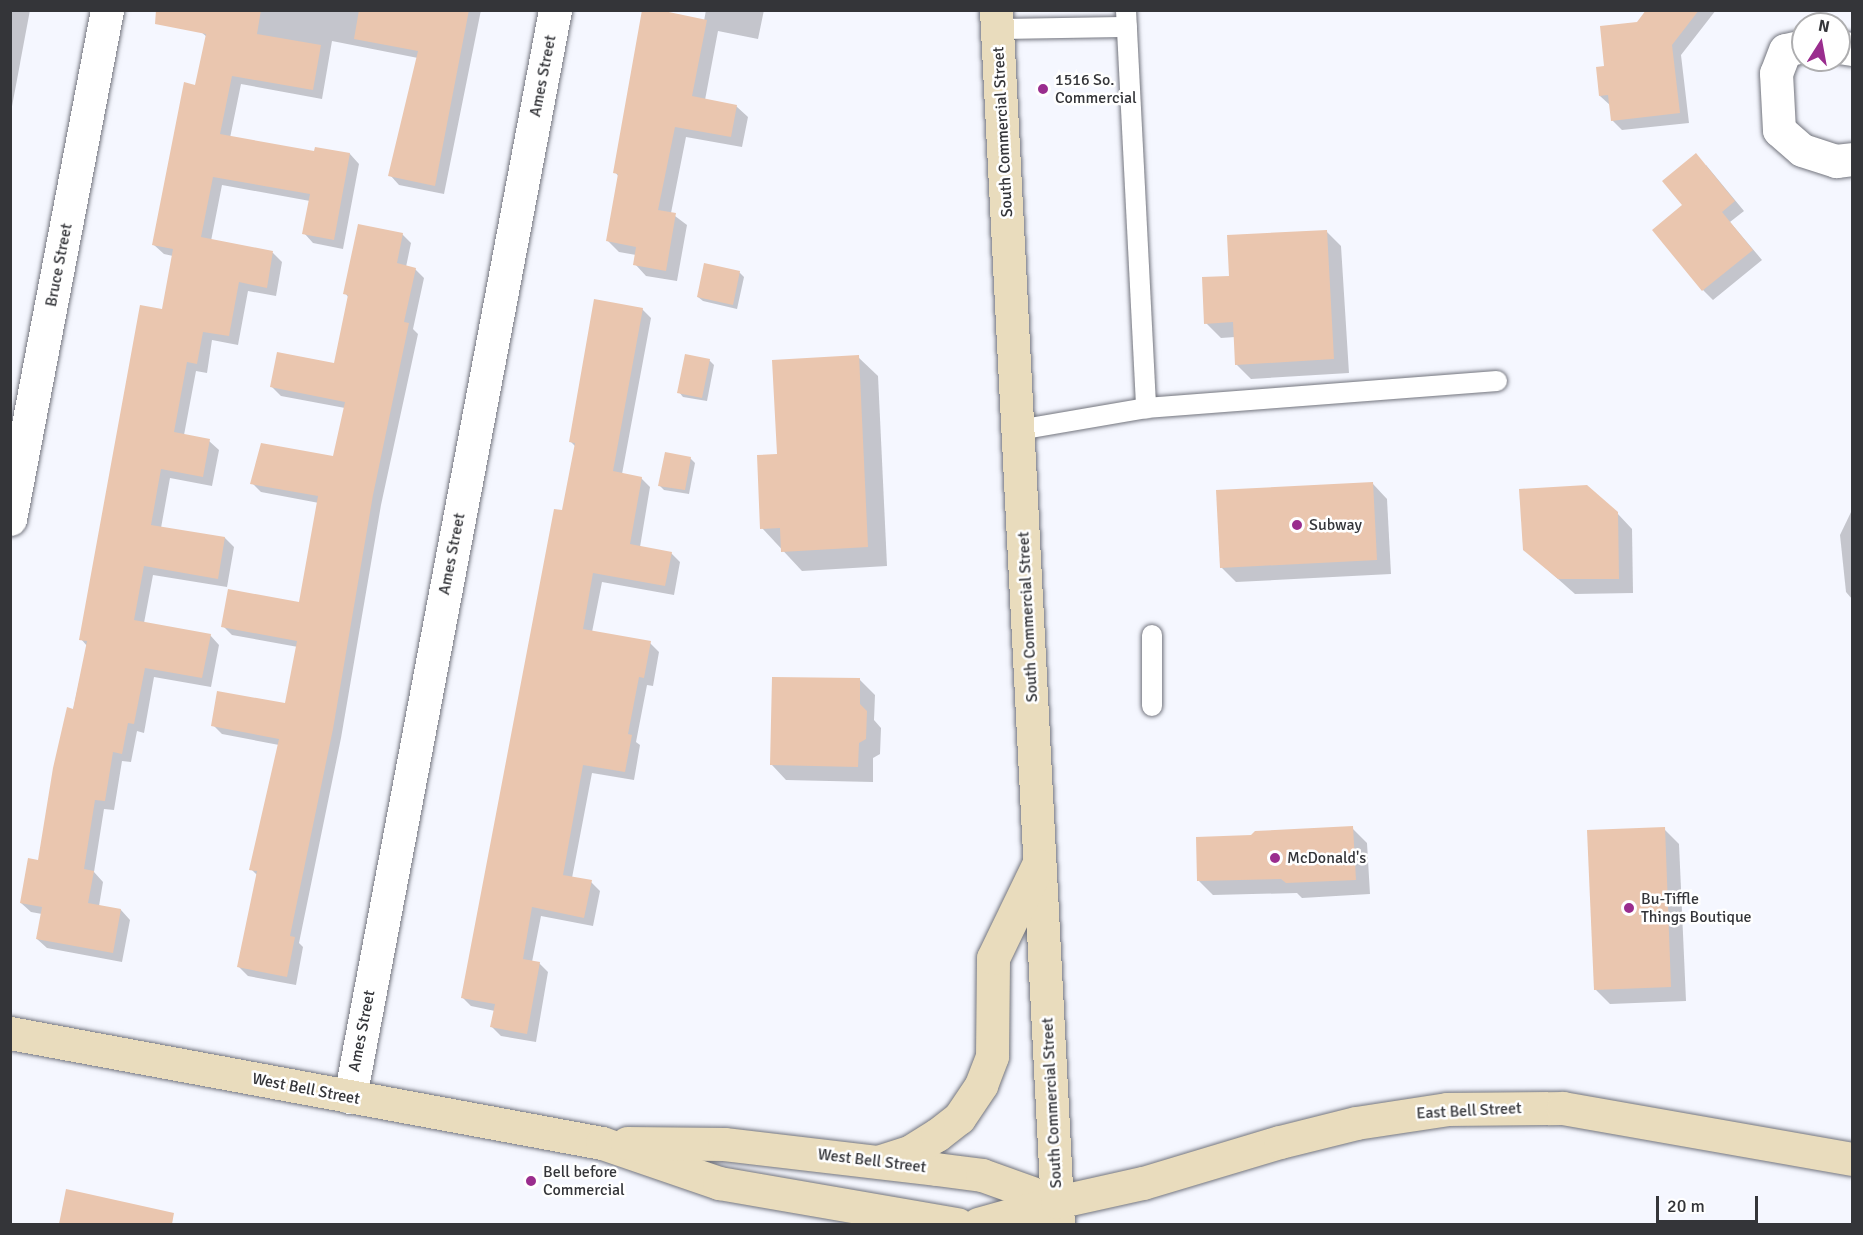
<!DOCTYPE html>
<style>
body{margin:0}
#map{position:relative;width:1863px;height:1235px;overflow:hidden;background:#f5f7ff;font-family:Signika,sans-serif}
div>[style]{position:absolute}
.shadow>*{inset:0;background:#0003}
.building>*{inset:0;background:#eac6af}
.roads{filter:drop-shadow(0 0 2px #73757e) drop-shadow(0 0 2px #73757e)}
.service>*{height:20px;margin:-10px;padding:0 10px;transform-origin:10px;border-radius:10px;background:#fff}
.minor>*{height:33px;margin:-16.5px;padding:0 16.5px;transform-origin:16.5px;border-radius:16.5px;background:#fff}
.secondary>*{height:33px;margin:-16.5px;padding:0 16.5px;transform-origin:16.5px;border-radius:16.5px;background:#e9dcbd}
.dots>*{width:16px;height:16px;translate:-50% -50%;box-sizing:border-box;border:3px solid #fff;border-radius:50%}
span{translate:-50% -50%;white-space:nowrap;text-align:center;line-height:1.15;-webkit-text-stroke:5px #fff;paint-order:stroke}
.street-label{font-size:16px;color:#343539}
.poi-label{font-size:16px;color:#343539}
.left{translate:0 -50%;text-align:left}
.frame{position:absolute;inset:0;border:12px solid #343539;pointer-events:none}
.north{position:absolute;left:1791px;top:12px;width:60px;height:60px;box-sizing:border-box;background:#fff;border:2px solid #aeaeb0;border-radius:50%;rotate:11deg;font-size:16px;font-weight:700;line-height:24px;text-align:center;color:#343539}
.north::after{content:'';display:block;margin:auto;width:21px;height:27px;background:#9a2d8e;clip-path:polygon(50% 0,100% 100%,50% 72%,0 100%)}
.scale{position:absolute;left:1656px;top:1196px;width:102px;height:27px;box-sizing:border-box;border:3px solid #343539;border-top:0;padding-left:8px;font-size:18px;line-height:21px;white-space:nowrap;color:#343539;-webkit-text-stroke:4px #fff;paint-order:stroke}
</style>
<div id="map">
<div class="shadow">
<i style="clip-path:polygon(10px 10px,30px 10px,10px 117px)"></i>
<i style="clip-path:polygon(206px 10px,481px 10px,444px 194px,399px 185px,390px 175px,418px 58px,332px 41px,322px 99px,241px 84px,230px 138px,316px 153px,350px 154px,359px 164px,343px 249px,313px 243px,304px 233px,310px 201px,222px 185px,211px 241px,273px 253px,282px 262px,276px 296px,248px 291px,238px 345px,212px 340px,207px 373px,196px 371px,184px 435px,209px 441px,219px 450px,212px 486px,170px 478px,161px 528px,225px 538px,234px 547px,227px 587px,153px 575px,144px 623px,210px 635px,219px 645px,211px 687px,154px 677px,144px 733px,137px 731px,131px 762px,122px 761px,114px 810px,104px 809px,94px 872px,103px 882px,99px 906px,121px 910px,130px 920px,122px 962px,47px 948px,37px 939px,42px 914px,31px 912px,21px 903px,40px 862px,87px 646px,81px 639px,163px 311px,173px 256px,164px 254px,154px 245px,196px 86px,207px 37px,201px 32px)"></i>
<i style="clip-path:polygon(706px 10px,764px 10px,758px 39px,718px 31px,705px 100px,736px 106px,748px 117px,742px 147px,686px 137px,671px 213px,687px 225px,677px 281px,646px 276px,635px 264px,636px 255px,619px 252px,608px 241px,619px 177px,615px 172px,704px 21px)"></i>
<i style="clip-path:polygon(1645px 10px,1716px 10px,1681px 55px,1689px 123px,1622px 130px,1612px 120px,1611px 106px,1600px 96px,1606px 68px,1660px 22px)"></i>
<i style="clip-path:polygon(1706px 165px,1744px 211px,1730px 222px,1762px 260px,1713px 300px,1703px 290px,1684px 205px)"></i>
<i style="clip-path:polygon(1326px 231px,1341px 246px,1349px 373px,1251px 379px,1236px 364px,1235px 337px,1221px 338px,1206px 323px,1230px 277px)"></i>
<i style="clip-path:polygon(402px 234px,411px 243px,406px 267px,415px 269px,424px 278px,413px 329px,418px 334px,381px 505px,341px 738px,299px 943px,303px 947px,296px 985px,248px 976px,239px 967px,258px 876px,251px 869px,279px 745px,222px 734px,213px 725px,287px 705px,298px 647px,232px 635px,223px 626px,300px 604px,319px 503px,261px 492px,252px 483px,334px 458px,345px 408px,281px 396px,272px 387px,335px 365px,349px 298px,345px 293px)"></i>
<i style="clip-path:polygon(739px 272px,744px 277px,737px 309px,703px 301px,698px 297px)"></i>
<i style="clip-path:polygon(642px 309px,651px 318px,622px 474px,641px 478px,650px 487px,640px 547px,671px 553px,680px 562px,674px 595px,602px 582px,592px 632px,650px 643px,659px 652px,653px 686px,647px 685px,636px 742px,640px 745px,634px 780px,592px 773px,572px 878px,591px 882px,600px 891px,593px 926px,541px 916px,532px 962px,539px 963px,548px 972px,536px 1042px,501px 1036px,492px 1027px,495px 1011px,471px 1006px,462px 997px,564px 512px,576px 447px,571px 442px)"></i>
<i style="clip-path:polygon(858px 357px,878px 376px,887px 566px,802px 571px,762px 528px,778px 456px)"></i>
<i style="clip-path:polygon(709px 360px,714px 365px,707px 401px,683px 397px,679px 392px)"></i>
<i style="clip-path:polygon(690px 458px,695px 463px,689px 494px,664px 490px,659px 485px)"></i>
<i style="clip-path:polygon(1373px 484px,1387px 499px,1391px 574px,1236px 582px,1221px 567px)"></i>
<i style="clip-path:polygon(1852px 510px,1852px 599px,1846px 592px,1840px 535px)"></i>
<i style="clip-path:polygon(1617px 513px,1632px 529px,1633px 593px,1575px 594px,1524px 549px)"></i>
<i style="clip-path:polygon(860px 680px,875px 695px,874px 720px,881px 728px,880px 754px,873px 758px,873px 782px,786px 780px,772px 765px)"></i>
<i style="clip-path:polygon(1352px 828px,1367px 843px,1370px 894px,1302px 898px,1297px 893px,1213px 895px,1198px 880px,1252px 837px)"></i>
<i style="clip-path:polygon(1664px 829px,1679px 844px,1686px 1001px,1610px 1004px,1595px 989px)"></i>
<i style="clip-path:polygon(68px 1191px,166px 1220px,165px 1224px,60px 1224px)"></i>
</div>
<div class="building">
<i style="clip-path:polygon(156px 10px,261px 10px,257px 34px,321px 45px,313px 90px,232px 76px,220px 134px,314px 151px,315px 147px,350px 153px,334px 240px,302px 234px,310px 194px,213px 177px,201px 237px,273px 251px,267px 288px,239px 282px,229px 336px,203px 332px,197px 364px,187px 362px,174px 432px,210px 439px,203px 477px,161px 469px,151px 525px,225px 537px,218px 579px,144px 566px,134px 620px,211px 634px,202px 678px,145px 668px,134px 724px,128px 723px,122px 754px,113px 752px,105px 801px,95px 800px,84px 869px,94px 871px,88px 903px,121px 909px,113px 953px,36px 939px,42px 907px,20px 903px,28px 858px,38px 860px,53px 768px,67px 707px,73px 709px,87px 641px,79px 640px,140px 305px,162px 309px,173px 249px,152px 245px,184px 82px,195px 85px,206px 34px,155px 24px)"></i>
<i style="clip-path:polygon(359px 10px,469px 10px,435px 186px,388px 176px,418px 51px,354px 39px)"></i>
<i style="clip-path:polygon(642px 10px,659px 10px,707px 20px,692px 96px,737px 105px,731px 137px,675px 127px,658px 210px,676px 213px,666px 271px,633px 265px,636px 247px,606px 241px,618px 174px,613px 173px)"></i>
<i style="clip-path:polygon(1646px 10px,1699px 10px,1672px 45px,1680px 113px,1611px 121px,1608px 95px,1599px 96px,1596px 67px,1604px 66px,1600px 26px,1637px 22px)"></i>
<i style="clip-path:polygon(1696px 153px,1735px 201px,1722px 212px,1753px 250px,1702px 291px,1652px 230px,1682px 205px,1662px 181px)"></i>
<i style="clip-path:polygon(358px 224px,403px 233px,397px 263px,416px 268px,404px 322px,409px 323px,373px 495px,333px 729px,290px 936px,295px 937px,287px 977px,237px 967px,257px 871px,249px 870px,279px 739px,211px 726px,217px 691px,285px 703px,297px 641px,221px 627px,228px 589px,299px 602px,318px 496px,250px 484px,261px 443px,333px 456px,345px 402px,270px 387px,277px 352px,334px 363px,348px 295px,343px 294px)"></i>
<i style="clip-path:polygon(1327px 230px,1334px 359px,1235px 365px,1233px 322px,1204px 324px,1202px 277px,1229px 276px,1227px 235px)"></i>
<i style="clip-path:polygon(704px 263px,740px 271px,733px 305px,697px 297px)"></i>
<i style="clip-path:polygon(594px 299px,643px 308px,613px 471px,642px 477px,630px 544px,672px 552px,665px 586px,593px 573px,583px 629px,651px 641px,644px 678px,639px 677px,628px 734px,632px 735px,625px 772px,583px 765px,563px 875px,592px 880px,584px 918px,532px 907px,523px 959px,540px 962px,527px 1034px,490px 1027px,495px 1004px,461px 998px,554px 509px,562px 510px,575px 443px,569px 442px)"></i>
<i style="clip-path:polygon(685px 354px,710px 359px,702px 398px,677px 393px)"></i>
<i style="clip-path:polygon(859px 355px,868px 547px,781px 552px,780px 528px,760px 529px,757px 455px,777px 454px,772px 360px)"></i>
<i style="clip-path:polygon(665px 452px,691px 457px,685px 490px,658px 486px)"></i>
<i style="clip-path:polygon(1373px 482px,1377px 560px,1220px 568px,1216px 490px)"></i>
<i style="clip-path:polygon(1587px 485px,1618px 512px,1619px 579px,1558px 579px,1523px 550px,1519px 489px)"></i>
<i style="clip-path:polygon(772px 677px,860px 678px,860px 704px,867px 711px,866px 739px,859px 743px,858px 767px,770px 765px)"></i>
<i style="clip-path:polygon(1353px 826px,1356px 880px,1286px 883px,1281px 879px,1197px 881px,1196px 837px,1251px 835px,1255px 831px)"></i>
<i style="clip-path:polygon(1665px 827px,1671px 987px,1594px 990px,1587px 830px)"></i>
<i style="clip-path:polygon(66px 1189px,174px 1213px,172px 1224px,59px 1224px)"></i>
</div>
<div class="roads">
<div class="service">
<i style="left:1126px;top:10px;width:399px;rotate:87.1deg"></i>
<i style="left:1146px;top:408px;width:352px;rotate:-4.4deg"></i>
<i style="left:997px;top:29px;width:130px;rotate:-0.9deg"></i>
<i style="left:1019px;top:430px;width:129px;rotate:-9.8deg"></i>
<i style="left:1152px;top:635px;width:71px;rotate:90deg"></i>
</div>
<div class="minor">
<i style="left:1803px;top:46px;width:18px;rotate:167deg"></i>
<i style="left:1785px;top:50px;width:25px;rotate:111deg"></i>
<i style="left:1776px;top:73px;width:57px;rotate:87deg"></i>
<i style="left:1779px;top:130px;width:30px;rotate:41deg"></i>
<i style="left:1802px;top:150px;width:36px;rotate:18deg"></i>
<i style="left:1836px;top:161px;width:16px;rotate:-7deg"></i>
<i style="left:1839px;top:47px;width:13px;rotate:9deg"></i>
<i style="left:10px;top:519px;width:518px;rotate:-79.21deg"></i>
<i style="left:350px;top:1097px;width:1106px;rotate:-79.32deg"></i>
</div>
<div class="secondary">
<i style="left:996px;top:10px;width:1216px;rotate:87.08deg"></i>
<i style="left:10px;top:1033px;width:602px;rotate:10.53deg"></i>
<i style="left:602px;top:1143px;width:124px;rotate:18.9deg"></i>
<i style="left:719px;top:1183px;width:242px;rotate:9.8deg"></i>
<i style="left:627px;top:1143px;width:97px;rotate:0.6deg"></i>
<i style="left:724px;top:1144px;width:213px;rotate:6.7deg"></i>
<i style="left:936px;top:1169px;width:46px;rotate:7.4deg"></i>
<i style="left:982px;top:1175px;width:80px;rotate:19.8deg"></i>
<i style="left:881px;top:1161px;width:32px;rotate:-18deg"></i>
<i style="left:911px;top:1151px;width:31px;rotate:-32deg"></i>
<i style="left:937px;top:1135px;width:28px;rotate:-38deg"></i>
<i style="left:959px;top:1118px;width:40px;rotate:-56deg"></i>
<i style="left:981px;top:1085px;width:31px;rotate:-69deg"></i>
<i style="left:992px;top:1056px;width:98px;rotate:-89.4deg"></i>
<i style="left:993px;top:958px;width:103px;rotate:-64.2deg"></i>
<i style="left:978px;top:1224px;width:82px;rotate:-15.6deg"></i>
<i style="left:1057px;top:1202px;width:88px;rotate:-12.5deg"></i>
<i style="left:1143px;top:1183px;width:143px;rotate:-16.7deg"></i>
<i style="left:1280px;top:1142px;width:78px;rotate:-14deg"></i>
<i style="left:1356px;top:1123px;width:92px;rotate:-8.7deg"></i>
<i style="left:1447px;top:1109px;width:116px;rotate:-0.5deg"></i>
<i style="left:1563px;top:1108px;width:293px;rotate:10deg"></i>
</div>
</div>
<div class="dots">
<i style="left:1043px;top:89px;background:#9a2d8e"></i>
<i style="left:1297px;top:525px;background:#9a2d8e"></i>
<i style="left:1275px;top:858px;background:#9a2d8e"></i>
<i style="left:1629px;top:908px;background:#9a2d8e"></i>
<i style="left:531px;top:1181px;background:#9a2d8e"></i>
</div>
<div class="street-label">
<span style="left:543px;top:76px;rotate:-79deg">Ames Street</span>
<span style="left:1003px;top:132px;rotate:-93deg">South Commercial Street</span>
<span style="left:59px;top:265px;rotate:-79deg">Bruce Street</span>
<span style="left:452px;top:554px;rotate:-79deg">Ames Street</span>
<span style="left:1028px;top:617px;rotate:-93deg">South Commercial Street</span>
<span style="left:362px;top:1031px;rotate:-79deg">Ames Street</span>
<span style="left:306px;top:1089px;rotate:11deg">West Bell Street</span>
<span style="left:1052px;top:1103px;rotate:-93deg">South Commercial Street</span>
<span style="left:1469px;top:1111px;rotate:-3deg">East Bell Street</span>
<span style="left:872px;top:1161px;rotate:7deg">West Bell Street</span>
</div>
<div class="poi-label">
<span class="left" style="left:1055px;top:89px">1516 So.<br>Commercial</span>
<span class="left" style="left:1309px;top:525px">Subway</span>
<span class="left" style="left:1287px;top:858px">McDonald's</span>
<span class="left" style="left:1641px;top:908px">Bu-Tiffle<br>Things Boutique</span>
<span class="left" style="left:543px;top:1181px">Bell before<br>Commercial</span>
</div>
<div class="frame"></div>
<div class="north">N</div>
<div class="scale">20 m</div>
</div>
